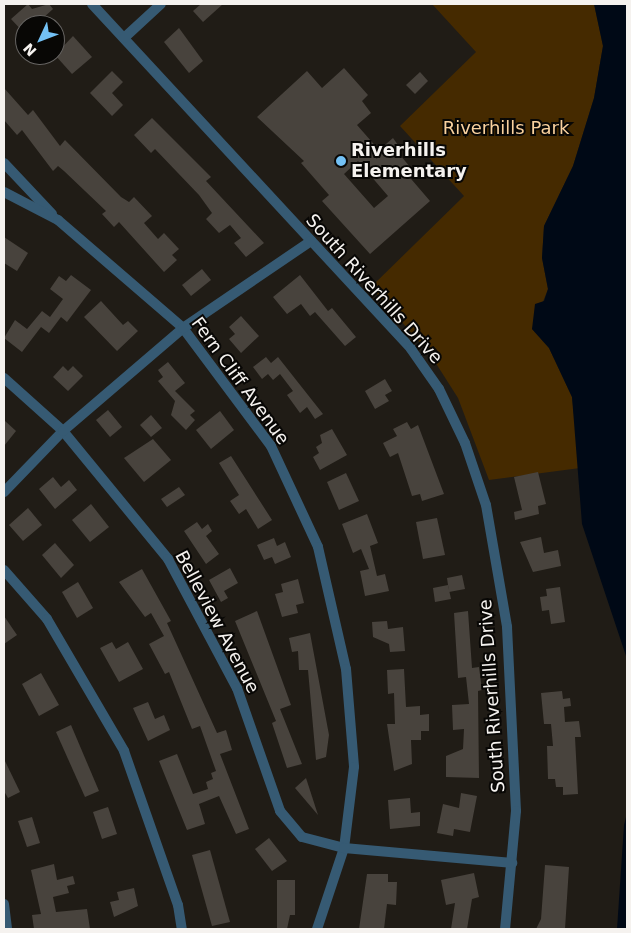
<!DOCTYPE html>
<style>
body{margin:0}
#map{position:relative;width:631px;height:933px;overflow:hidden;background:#201c16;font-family:"DejaVu Sans",sans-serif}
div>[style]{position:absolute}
.green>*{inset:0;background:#452a00}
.water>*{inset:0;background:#000916}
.building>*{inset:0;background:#48433d}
.street>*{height:10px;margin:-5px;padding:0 5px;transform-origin:5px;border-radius:5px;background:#365a73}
.dots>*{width:14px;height:14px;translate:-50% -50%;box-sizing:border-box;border:2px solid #080705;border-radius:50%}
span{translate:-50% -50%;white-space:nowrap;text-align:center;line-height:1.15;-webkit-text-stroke:4px #080705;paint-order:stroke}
.park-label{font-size:18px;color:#f9d19e}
.poi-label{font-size:18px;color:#f5f2ef;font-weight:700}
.left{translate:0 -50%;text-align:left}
.street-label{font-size:18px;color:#f5f2ef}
.frame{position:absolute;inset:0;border:5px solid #f5f2ef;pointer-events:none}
.north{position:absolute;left:15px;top:15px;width:50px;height:50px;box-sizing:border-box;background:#080705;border:1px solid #676563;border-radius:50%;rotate:227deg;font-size:14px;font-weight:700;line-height:20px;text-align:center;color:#f5f2ef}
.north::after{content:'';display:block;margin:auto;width:18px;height:22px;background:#73c1f5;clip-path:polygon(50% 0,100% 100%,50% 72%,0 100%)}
</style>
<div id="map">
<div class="green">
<i style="clip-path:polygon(432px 4px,594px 4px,603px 46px,594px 98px,573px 166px,544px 226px,542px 258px,548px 289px,532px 329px,549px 348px,572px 397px,580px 468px,489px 480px,458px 398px,430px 354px,371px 287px,464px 196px,400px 126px,476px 52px)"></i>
</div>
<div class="water">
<i style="clip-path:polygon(594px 4px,627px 4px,627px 659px,582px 524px,572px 397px,549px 348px,532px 329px,535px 304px,544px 301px,548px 289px,542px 258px,544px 226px,573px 166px,594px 98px,603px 46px)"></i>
<i style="clip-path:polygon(627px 813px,627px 929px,617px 929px,624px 825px)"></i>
</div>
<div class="building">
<i style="clip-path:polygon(28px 4px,32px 9px,49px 4px,53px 9px,42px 19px,48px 25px,25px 25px,25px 34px,11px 19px)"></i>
<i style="clip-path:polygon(201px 4px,223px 4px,203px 22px,193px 11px)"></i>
<i style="clip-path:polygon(179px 28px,203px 61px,189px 73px,164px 42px)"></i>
<i style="clip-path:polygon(73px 36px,92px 57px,72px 74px,55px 55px)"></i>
<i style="clip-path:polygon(evenodd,344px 68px,368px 95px,362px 101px,371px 113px,357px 125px,379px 150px,393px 138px,398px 145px,394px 148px,411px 168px,406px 173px,430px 201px,370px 254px,322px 201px,329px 195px,301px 163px,304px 161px,257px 117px,307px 71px,322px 88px,344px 68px,358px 161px,388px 196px,374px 208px,344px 174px,358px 161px)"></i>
<i style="clip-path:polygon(112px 71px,123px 82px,112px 93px,123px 105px,112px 116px,90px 93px)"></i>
<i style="clip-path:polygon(420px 72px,428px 81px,415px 94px,406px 85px)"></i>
<i style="clip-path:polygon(4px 88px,28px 115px,33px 110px,60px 146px,65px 140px,121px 197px,129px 202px,134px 197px,152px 216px,144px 223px,158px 239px,164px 233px,179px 249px,172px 255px,177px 260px,164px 272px,119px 222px,114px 227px,102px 214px,106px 211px,64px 171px,58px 166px,53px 171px,22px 130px,17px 135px,4px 120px)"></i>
<i style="clip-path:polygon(152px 118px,211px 177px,206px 181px,264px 243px,246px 257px,234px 243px,241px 238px,230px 225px,219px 233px,206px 219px,212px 213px,199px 195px,155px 149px,151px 153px,134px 135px)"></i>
<i style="clip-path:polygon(4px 237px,28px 253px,17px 271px,4px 263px)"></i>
<i style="clip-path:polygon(202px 269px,211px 280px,191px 296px,182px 285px)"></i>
<i style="clip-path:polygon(71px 275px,91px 290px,67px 322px,61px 317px,49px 333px,41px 327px,22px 352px,4px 338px,15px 320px,27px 329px,42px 311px,50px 317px,63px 299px,50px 289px,59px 276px,66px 281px)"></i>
<i style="clip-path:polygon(300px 275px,328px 311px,332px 308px,356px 337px,345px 346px,315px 312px,310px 316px,301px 304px,287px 314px,273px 297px)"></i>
<i style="clip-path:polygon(101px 301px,123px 325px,128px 321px,138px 331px,117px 351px,84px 317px)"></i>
<i style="clip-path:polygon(241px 316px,259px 336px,241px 353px,229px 339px,235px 334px,229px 327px)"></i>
<i style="clip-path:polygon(266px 357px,271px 363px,278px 357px,323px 414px,315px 419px,307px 407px,300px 413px,287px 395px,293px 391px,280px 374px,273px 380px,268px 374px,262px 379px,253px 367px)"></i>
<i style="clip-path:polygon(168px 362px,185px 383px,175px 391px,195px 411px,190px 415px,195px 420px,186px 430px,171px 415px,175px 401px,158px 381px,163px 377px,158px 370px)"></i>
<i style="clip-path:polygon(63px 366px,68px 371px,73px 366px,83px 376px,68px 391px,53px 377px)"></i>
<i style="clip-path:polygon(385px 379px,392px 391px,385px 395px,389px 401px,375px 409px,365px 391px)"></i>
<i style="clip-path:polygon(108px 410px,122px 427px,110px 437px,96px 420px)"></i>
<i style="clip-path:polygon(220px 411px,234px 430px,211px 449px,196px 430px)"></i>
<i style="clip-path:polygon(151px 415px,162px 428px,151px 437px,140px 425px)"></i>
<i style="clip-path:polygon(4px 420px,16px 431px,4px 446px)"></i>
<i style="clip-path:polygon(407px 422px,411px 429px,418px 425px,444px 494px,422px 501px,420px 494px,412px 496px,398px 453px,390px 457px,383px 443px,397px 436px,393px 429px)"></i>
<i style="clip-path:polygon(332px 429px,347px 455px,320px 470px,313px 457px,319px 453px,316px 447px,322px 443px,320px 435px)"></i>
<i style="clip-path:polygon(153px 439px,171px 460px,144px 482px,124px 458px)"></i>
<i style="clip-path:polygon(231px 456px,272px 520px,258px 529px,246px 509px,239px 514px,230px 501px,239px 495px,219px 463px)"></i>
<i style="clip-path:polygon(538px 472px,546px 504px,538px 506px,539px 514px,515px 520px,514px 512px,522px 510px,514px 477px)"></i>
<i style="clip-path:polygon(346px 473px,359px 501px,339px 510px,327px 482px)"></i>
<i style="clip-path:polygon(53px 477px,61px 487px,69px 480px,77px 490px,55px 509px,39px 489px)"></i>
<i style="clip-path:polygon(179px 487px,185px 495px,167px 507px,161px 499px)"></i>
<i style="clip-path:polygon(91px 504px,109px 527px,90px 542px,72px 520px)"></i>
<i style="clip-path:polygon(28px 508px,42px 525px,23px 541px,9px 525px)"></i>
<i style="clip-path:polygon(367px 514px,378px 543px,370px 546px,377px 576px,385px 574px,389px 591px,365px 596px,360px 571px,369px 569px,361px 549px,353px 553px,342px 524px)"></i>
<i style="clip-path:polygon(437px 518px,445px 555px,423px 559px,416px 522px)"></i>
<i style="clip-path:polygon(197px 522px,202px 529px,208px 524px,212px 531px,206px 536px,219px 554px,206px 564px,184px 531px)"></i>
<i style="clip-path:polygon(541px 537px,544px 553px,558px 550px,561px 566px,533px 572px,520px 542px)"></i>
<i style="clip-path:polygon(274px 538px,277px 546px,285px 542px,291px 557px,275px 564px,272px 557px,264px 560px,257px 545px)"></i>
<i style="clip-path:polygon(55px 543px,74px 565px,61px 578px,42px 555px)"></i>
<i style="clip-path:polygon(230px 568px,238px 583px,224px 591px,228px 598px,221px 602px,209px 580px)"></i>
<i style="clip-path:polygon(142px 569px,171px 621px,167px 623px,217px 733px,226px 730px,232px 750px,220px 754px,249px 829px,236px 834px,219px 796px,199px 804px,205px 824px,187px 830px,159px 761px,177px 754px,193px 794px,208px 789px,206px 782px,213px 779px,211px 773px,216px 771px,200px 726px,192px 729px,169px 672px,165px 674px,149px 644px,164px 636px,151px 613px,145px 617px,119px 582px)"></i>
<i style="clip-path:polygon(462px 575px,465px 589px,449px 592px,447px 578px)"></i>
<i style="clip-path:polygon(298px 579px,304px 603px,296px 605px,298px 613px,282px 617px,275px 594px,283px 592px,281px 584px)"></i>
<i style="clip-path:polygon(78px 582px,93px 608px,77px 618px,62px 592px)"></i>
<i style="clip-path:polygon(448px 585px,451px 599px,435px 602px,433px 588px)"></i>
<i style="clip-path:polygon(560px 587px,565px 622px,551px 624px,549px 610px,542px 611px,540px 597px,547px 596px,546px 589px)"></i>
<i style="clip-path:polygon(257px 611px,291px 705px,280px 709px,302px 764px,287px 768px,272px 723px,276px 721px,235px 621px)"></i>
<i style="clip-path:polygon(468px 611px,472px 668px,479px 667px,482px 690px,478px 691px,479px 778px,446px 777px,446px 756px,463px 749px,464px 729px,453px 730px,452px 705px,469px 704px,466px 677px,458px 678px,454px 613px)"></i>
<i style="clip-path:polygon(4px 616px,17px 635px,4px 644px)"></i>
<i style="clip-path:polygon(387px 621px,388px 629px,403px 627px,405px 651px,390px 652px,389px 644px,373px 637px,372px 622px)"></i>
<i style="clip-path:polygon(310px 633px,329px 735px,326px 757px,316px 760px,308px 670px,299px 670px,298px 651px,292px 652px,289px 638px)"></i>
<i style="clip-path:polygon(112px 642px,116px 649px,128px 642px,143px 669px,119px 682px,100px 648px)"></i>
<i style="clip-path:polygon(404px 669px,406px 707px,420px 706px,420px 715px,429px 714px,429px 731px,421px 731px,421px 740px,411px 740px,412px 764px,394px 771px,387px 724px,395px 724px,394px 693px,388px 694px,387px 670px)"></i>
<i style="clip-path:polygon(41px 673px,59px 705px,39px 716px,22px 684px)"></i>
<i style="clip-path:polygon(562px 691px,563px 699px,570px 698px,571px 706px,564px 707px,565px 722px,579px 721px,581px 737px,575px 737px,578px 794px,563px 795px,563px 787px,556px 787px,555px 779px,548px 779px,547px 746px,553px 746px,551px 724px,544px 724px,541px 693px)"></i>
<i style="clip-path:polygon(148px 702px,155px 719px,164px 715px,170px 730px,148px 741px,133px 708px)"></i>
<i style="clip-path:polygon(71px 725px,99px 791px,85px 797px,56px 732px)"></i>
<i style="clip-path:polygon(4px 759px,20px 792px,8px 798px,4px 791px)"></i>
<i style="clip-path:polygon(306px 778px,318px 815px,295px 788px)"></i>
<i style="clip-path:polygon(461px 793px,477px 796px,470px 832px,454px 829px,453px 836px,437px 833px,443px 804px,459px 808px)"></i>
<i style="clip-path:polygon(410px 798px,411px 813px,420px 812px,420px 826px,390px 829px,388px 800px)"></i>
<i style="clip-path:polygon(108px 807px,117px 834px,102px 839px,93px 812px)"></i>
<i style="clip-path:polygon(32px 817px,40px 843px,27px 847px,18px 821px)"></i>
<i style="clip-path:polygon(269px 838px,287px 861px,272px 871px,255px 849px)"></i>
<i style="clip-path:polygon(210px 850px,230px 922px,212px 926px,192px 855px)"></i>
<i style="clip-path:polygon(54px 864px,57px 880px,73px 876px,75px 884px,67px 886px,69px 893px,53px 897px,56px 912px,87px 909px,90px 929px,34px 929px,32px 915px,41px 914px,31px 870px)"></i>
<i style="clip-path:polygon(545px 865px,569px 867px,565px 929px,536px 929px,541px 919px)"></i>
<i style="clip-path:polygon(474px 873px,479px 897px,472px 899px,467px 929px,451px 929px,455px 903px,446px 905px,441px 880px)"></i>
<i style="clip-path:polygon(367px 874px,388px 874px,388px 882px,397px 882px,396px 905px,387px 904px,384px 929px,359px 929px)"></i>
<i style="clip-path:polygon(277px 880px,295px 880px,295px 915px,290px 915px,287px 929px,277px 929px)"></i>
<i style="clip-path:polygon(134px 888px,138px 906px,114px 917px,110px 902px,119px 900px,117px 892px)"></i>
</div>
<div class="street">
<i style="left:92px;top:4px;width:470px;rotate:47.2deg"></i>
<i style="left:411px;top:349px;width:49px;rotate:55deg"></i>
<i style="left:439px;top:389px;width:60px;rotate:64.3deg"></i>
<i style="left:465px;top:443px;width:65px;rotate:71.3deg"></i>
<i style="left:486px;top:505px;width:124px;rotate:80.2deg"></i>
<i style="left:507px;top:627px;width:184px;rotate:87.2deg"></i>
<i style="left:516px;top:811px;width:119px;rotate:95.3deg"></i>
<i style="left:124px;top:38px;width:50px;rotate:-42.6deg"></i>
<i style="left:4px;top:163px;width:70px;rotate:46.7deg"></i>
<i style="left:4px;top:192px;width:61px;rotate:27.4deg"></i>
<i style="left:58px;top:220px;width:165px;rotate:40.8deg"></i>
<i style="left:183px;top:328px;width:147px;rotate:53.3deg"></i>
<i style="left:271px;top:446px;width:111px;rotate:65deg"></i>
<i style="left:318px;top:547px;width:125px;rotate:77.1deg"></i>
<i style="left:346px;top:669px;width:98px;rotate:85.3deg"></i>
<i style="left:354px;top:767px;width:82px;rotate:97deg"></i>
<i style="left:344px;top:848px;width:85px;rotate:108.4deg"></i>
<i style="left:4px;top:378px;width:79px;rotate:41.9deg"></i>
<i style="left:63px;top:431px;width:166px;rotate:50.6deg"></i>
<i style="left:168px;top:559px;width:146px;rotate:61.9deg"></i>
<i style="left:237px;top:688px;width:130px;rotate:70.7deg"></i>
<i style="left:280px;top:811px;width:34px;rotate:50deg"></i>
<i style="left:302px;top:837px;width:43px;rotate:14.7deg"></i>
<i style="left:344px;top:848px;width:169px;rotate:5.1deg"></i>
<i style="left:4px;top:492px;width:85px;rotate:-46deg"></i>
<i style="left:63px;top:431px;width:158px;rotate:-40.6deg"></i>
<i style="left:183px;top:328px;width:155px;rotate:-34.2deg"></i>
<i style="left:4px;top:570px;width:65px;rotate:48.7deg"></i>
<i style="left:47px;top:619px;width:153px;rotate:59.7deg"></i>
<i style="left:124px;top:751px;width:163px;rotate:70.7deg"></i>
<i style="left:178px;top:905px;width:24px;rotate:81deg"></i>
<i style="left:4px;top:904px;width:25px;rotate:83deg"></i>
</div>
<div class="dots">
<i style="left:341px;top:161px;background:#73c1f5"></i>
</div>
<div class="park-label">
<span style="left:506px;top:128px">Riverhills Park</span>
</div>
<div class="poi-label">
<span class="left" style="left:351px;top:161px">Riverhills<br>Elementary</span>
</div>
<div class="street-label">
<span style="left:374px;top:289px;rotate:48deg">South Riverhills Drive</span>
<span style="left:240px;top:381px;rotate:54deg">Fern Cliff Avenue</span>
<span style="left:217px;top:622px;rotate:62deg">Belleview Avenue</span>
<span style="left:492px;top:696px;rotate:-94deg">South Riverhills Drive</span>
</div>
<div class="frame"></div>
<div class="north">N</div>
</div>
